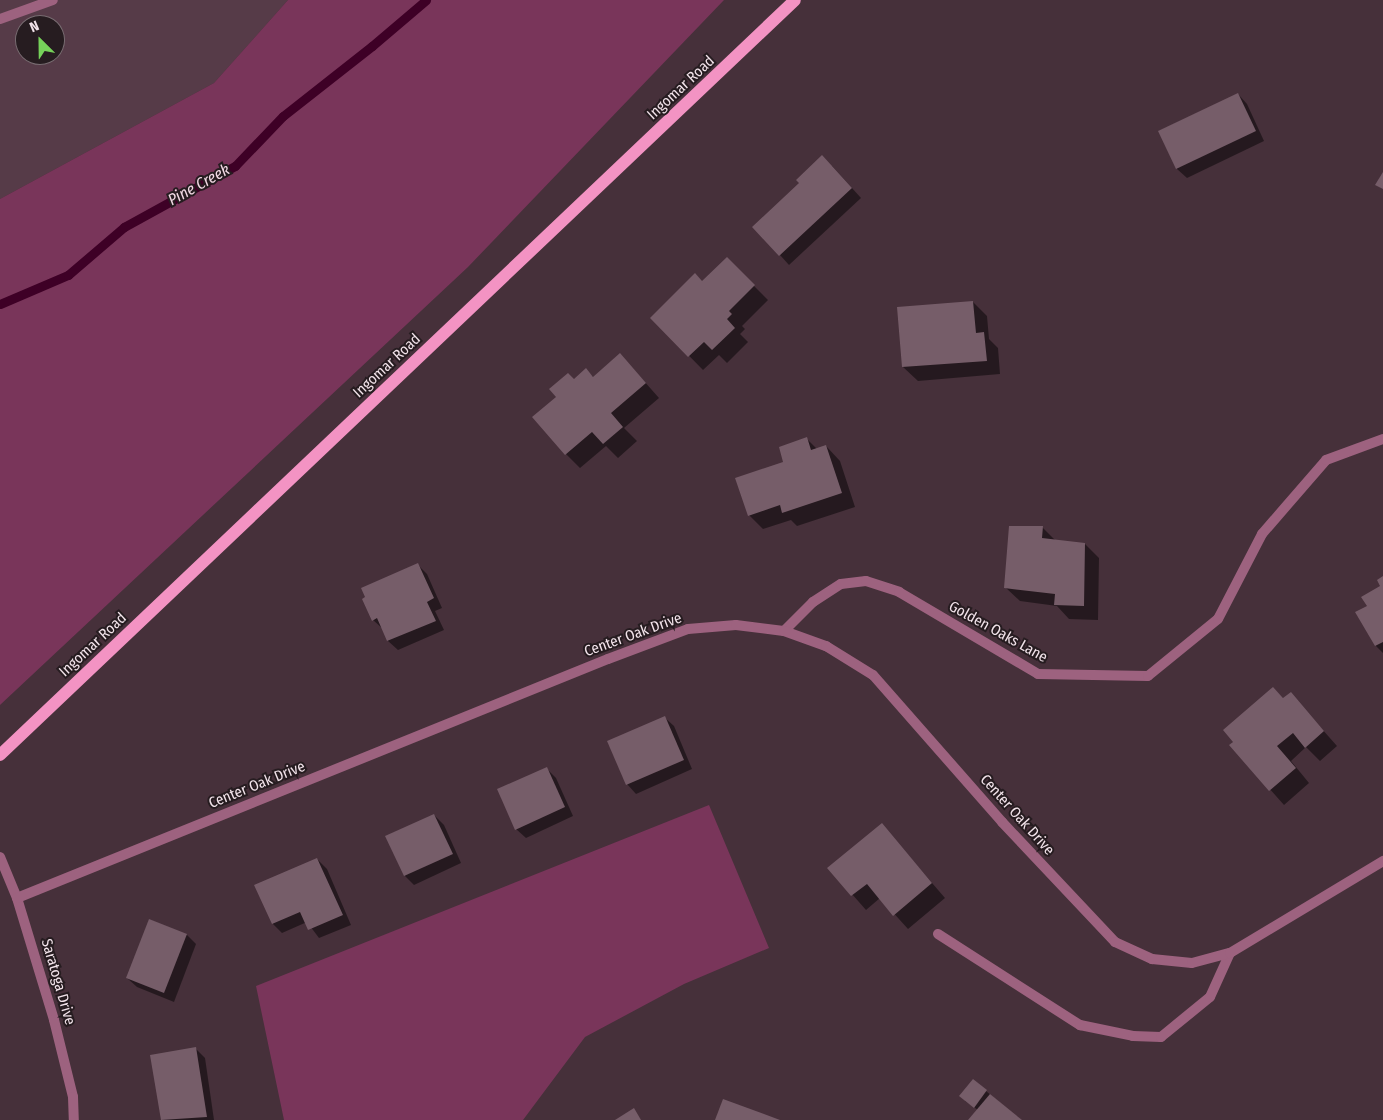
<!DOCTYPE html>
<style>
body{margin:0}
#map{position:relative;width:1383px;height:1120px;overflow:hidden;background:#46303a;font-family:"Fira Sans Condensed",sans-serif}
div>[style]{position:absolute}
.built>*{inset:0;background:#563b48}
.green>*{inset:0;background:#79355a}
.shadow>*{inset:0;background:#0007}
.stream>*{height:9px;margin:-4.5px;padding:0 4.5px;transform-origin:4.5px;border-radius:4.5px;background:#3e0026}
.building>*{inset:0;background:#765d69}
.lane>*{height:10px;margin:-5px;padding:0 5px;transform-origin:5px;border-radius:5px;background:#9d627f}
.street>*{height:10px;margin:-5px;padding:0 5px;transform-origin:5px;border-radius:5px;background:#9d627f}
.primary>*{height:12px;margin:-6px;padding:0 6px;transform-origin:6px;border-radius:6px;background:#f393c3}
span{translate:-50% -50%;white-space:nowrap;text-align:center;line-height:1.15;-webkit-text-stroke:4px #261c20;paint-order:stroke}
.street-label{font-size:15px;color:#f2e3ea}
.water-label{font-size:16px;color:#f2d9e4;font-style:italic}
.north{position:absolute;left:15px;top:15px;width:50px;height:50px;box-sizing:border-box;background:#261c20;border:1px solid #786c71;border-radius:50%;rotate:337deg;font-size:14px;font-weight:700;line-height:20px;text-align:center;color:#f2e3ea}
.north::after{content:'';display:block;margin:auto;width:18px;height:22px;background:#76d25a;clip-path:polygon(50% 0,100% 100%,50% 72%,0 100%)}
</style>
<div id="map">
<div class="built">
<i style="clip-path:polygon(evenodd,0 0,288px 0,214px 83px,0 199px,0 0,25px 25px,55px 25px,55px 55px,25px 55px,25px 25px)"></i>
</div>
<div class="green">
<i style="clip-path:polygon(288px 0,724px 0,468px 267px,0 705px,0 199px,214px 83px)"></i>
<i style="clip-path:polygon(709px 805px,769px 948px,684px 984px,585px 1037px,523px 1120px,284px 1120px,256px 986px)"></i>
</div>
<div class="shadow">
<i style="clip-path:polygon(1238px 94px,1247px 104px,1264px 141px,1187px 178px,1177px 169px,1159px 131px)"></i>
<i style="clip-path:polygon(832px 166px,861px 198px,789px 265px,780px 255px)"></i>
<i style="clip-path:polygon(727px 259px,768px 300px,742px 326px,745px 329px,740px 334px,748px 342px,727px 363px,719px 355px,703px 370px,652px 318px,702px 283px)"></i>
<i style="clip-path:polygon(973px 302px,987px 316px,989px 339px,998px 348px,1000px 374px,918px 381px,903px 367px)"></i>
<i style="clip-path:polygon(620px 354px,659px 398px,624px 428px,637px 441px,618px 458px,606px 446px,580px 468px,566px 454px,574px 381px,586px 370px,594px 378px)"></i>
<i style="clip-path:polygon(807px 439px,817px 449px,826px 446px,840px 461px,855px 507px,797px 526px,791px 520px,763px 529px,749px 515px,785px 463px)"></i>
<i style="clip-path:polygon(1042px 527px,1056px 541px,1085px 544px,1099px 558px,1098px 620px,1069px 619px,1057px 606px,1020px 601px,1005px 587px)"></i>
<i style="clip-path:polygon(418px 565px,427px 574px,442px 608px,435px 611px,444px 630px,398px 650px,388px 641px,383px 629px,373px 620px)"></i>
<i style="clip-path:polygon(1383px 578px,1383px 653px,1376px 646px,1357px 613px,1368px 606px,1382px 586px)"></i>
<i style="clip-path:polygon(1273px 688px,1284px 699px,1291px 694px,1337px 746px,1320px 761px,1306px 747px,1291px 761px,1309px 783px,1284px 805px,1231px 745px)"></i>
<i style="clip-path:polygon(664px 717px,674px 726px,692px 769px,636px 794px,627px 784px)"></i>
<i style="clip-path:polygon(546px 768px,556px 778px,573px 816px,526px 838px,516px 829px)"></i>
<i style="clip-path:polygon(434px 815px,444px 825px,461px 863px,414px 885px,405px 876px)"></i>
<i style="clip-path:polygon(882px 825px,945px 898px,908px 929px,880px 898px,866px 910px,829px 868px)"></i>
<i style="clip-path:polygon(317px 859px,327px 869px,351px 925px,319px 938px,307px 922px,282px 933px,273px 924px,256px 886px)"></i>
<i style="clip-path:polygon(150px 920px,187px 935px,196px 944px,174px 1002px,137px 987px,127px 978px)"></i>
<i style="clip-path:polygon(195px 1048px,205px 1058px,214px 1120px,162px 1120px,152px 1056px)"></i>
<i style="clip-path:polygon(973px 1081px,986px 1091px,1020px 1120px,970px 1120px,978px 1110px,965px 1101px)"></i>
</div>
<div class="stream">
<i style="left:0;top:304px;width:74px;rotate:-23.1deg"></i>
<i style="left:68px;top:275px;width:74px;rotate:-40.6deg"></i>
<i style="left:124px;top:227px;width:127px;rotate:-28.8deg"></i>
<i style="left:235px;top:166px;width:69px;rotate:-46.2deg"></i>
<i style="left:283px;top:116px;width:113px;rotate:-38.2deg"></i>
<i style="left:372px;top:46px;width:71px;rotate:-40.4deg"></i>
</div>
<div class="building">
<i style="clip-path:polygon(1238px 93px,1256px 131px,1176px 169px,1158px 131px)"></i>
<i style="clip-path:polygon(822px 155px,852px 188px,779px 256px,752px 227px,799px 183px,796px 180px)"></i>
<i style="clip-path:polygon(1383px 172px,1383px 189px,1375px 185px)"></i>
<i style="clip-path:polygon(727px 257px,755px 285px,729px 311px,732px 314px,727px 319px,735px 328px,712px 350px,704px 342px,688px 357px,650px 318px,695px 273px,702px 281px)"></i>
<i style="clip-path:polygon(973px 301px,976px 333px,984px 332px,987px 361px,902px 367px,897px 307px)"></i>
<i style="clip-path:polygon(620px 353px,646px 383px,611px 413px,623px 427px,603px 444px,592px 432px,565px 455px,532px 417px,556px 397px,549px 389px,568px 373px,574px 379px,586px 368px,593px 377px)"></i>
<i style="clip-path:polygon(807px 437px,811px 450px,826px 445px,842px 493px,782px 513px,780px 505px,748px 516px,735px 478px,783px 462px,779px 447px)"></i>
<i style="clip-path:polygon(1009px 526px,1043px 526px,1042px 538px,1085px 543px,1084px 606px,1054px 605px,1055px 594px,1004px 588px)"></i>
<i style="clip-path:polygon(418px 563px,434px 598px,427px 602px,436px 621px,387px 641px,377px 618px,372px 621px,362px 599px,365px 597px,361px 588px)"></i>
<i style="clip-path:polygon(1383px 576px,1383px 642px,1375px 646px,1355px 612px,1367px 606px,1361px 597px,1380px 586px,1377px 580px)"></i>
<i style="clip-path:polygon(1273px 687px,1283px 698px,1291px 692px,1324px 731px,1305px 748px,1293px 733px,1277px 746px,1296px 768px,1269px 791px,1229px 745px,1233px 742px,1223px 730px)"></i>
<i style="clip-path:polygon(665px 716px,684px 760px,626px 785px,607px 741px)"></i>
<i style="clip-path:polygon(547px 767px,565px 807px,515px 830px,497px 789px)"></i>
<i style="clip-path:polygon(434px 814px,453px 854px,404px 876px,385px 836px)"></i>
<i style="clip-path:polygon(882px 823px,932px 883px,893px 916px,867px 884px,851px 896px,827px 868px)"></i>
<i style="clip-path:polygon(317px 858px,343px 915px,308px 930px,300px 912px,272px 924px,254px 885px)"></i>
<i style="clip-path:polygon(149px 919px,187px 934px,164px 993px,126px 978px)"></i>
<i style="clip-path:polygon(196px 1047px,207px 1117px,161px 1120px,150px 1055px)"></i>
<i style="clip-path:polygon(973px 1079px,987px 1090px,974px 1108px,959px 1096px)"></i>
<i style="clip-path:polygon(990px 1094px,1022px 1120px,968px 1120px)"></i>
<i style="clip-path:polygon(723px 1099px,780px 1120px,715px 1120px)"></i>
<i style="clip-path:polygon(634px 1108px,641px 1120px,615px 1120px)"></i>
</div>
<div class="lane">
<i style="left:938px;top:934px;width:169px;rotate:32.7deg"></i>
<i style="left:1080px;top:1025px;width:54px;rotate:11.7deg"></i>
<i style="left:1133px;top:1036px;width:28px;rotate:2deg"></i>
<i style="left:1161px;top:1037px;width:63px;rotate:-39.2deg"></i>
<i style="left:1210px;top:997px;width:48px;rotate:-65.6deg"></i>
</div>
<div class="street">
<i style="left:0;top:19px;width:56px;rotate:-19.7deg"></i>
<i style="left:784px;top:631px;width:41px;rotate:-45deg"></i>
<i style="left:813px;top:602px;width:33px;rotate:-33deg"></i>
<i style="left:841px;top:584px;width:25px;rotate:-7deg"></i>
<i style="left:866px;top:581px;width:35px;rotate:18deg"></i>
<i style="left:899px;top:592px;width:161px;rotate:30.5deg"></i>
<i style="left:1038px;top:674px;width:110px;rotate:1deg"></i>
<i style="left:1148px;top:676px;width:90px;rotate:-39.2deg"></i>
<i style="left:1218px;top:619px;width:96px;rotate:-62.6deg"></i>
<i style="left:1262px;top:534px;width:98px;rotate:-49.1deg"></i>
<i style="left:1326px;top:460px;width:61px;rotate:-20.2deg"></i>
<i style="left:0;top:857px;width:44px;rotate:67.5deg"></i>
<i style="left:17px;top:898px;width:127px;rotate:73.1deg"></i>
<i style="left:54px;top:1020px;width:79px;rotate:76.1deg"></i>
<i style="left:73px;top:1097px;width:23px;rotate:88deg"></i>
<i style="left:17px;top:898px;width:637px;rotate:-22.02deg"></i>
<i style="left:608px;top:659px;width:85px;rotate:-20.6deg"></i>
<i style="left:688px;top:629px;width:48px;rotate:-4.8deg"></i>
<i style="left:736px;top:625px;width:48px;rotate:7.1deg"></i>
<i style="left:784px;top:631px;width:45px;rotate:19.7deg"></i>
<i style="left:826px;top:646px;width:55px;rotate:31.7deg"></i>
<i style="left:873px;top:675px;width:196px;rotate:48.7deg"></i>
<i style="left:1002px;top:822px;width:165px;rotate:46.7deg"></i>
<i style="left:1115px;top:942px;width:41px;rotate:24.7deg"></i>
<i style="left:1152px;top:959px;width:40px;rotate:5.7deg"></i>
<i style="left:1192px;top:963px;width:39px;rotate:-15deg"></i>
<i style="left:1230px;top:953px;width:179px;rotate:-31deg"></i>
</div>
<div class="primary">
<i style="left:0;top:755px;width:1096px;rotate:-43.52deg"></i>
</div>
<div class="street-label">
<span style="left:681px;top:88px;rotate:-43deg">Ingomar Road</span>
<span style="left:387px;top:366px;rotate:-43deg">Ingomar Road</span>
<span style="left:998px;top:632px;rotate:29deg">Golden Oaks Lane</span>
<span style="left:633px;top:635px;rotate:-20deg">Center Oak Drive</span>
<span style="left:93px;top:645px;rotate:-43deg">Ingomar Road</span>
<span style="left:257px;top:785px;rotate:-22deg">Center Oak Drive</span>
<span style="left:1017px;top:815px;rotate:48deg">Center Oak Drive</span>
<span style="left:58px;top:982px;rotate:74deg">Saratoga Drive</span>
</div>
<div class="water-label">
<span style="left:199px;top:185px;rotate:-29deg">Pine Creek</span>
</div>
<div class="north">N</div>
</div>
